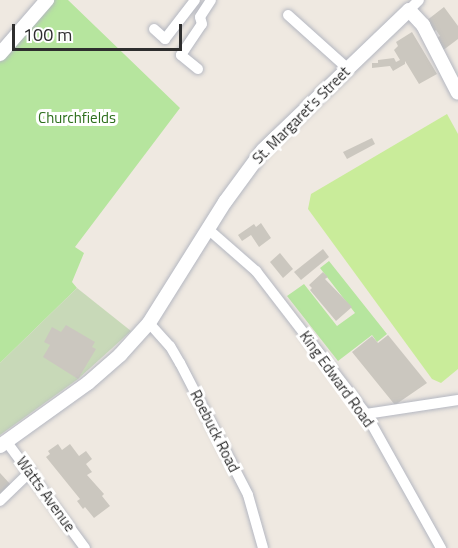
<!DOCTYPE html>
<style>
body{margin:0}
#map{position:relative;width:458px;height:548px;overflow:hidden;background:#efe9e1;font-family:"Titillium Web",sans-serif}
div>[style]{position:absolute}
.green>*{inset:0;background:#b6e59e}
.cemetery>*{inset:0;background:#c8d9b8}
.pitch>*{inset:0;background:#c9ec9a}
.building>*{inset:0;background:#cbc7bf}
.roads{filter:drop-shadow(0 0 2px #b4b7c1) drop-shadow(0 0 2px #b4b7c1)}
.street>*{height:10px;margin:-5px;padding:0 5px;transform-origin:5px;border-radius:5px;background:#fff}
.secondary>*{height:14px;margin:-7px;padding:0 7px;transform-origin:7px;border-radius:7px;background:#fff}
span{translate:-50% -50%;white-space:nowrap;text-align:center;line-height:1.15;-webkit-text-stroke:6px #fff;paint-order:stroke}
.street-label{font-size:15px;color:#2e2e2e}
.park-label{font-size:15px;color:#2c6e1b}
.scale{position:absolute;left:12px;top:24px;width:170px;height:27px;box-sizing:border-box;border:3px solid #2e2e2e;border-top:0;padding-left:8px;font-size:18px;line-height:21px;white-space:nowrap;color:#2e2e2e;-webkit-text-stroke:4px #fff;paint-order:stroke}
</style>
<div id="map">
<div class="green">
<i style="clip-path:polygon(54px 0,68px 0,180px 108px,75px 247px,84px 253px,72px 282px,77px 288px,0 363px,0 62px)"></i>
<i style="clip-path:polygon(329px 261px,387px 334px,377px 342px,372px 335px,338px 361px,287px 296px,304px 284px,337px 326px,355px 313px,320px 268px)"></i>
</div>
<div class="cemetery">
<i style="clip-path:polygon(77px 288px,131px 331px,78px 379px,0 435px,0 363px)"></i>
</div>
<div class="pitch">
<i style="clip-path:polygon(447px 114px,458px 134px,458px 369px,441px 383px,432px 379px,308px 209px,311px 194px)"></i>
</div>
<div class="building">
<i style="clip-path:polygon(444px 7px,458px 26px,458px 39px,442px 51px,435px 39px,440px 36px,436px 30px,432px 33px,426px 21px)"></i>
<i style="clip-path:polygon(412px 32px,437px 74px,419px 84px,405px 61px,405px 64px,393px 71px,390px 66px,372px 68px,372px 63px,378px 63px,378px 60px,394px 58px,396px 62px,400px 60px,394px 50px,398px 46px,396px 42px)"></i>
<i style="clip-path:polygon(372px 138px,375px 144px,347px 159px,343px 152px)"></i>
<i style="clip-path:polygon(261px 223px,271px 238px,259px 247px,251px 235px,242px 241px,238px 235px,254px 224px,256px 227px)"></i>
<i style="clip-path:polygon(323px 249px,329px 257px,301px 280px,294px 272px)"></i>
<i style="clip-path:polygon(280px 253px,293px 269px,283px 278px,270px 262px)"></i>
<i style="clip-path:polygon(323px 272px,328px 277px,325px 279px,352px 307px,336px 321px,310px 290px,312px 288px,309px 285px)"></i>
<i style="clip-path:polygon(66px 325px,95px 342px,92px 347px,96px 349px,78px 379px,43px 357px,50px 345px,44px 342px,52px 327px,61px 332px)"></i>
<i style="clip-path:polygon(388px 335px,427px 383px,395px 405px,352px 352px,372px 336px,378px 343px)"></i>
<i style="clip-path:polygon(58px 444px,62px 450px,70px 444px,79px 456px,86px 451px,92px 459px,86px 464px,92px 472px,87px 475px,104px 494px,102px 496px,110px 506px,94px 518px,85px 507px,83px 509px,77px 501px,80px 499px,46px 457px,50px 454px,48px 451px)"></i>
<i style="clip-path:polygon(0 473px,11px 485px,0 495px)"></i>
</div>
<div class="roads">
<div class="street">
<i style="left:409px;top:10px;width:14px;rotate:-45deg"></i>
<i style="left:288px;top:15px;width:79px;rotate:41.9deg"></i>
<i style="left:154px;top:29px;width:15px;rotate:42deg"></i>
<i style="left:165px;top:39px;width:49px;rotate:-52.4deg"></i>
<i style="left:198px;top:69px;width:22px;rotate:-141deg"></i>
<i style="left:181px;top:55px;width:37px;rotate:-56deg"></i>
<i style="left:202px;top:24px;width:7px;rotate:-106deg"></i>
<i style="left:200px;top:17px;width:20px;rotate:-57deg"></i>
<i style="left:208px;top:229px;width:64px;rotate:41.2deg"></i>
<i style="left:256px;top:271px;width:180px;rotate:52.4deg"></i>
<i style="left:366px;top:414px;width:154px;rotate:60.8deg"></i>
<i style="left:149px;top:323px;width:31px;rotate:48deg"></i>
<i style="left:170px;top:346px;width:20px;rotate:60deg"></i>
<i style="left:180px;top:363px;width:148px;rotate:62.7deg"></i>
<i style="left:248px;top:495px;width:55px;rotate:74.2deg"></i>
<i style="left:366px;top:414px;width:93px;rotate:-8.7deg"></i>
<i style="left:6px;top:441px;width:133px;rotate:53.6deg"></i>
<i style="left:0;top:501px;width:43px;rotate:-44.1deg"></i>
</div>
<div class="secondary">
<i style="left:0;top:54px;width:72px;rotate:-49deg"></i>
<i style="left:0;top:446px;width:108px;rotate:-35.6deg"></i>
<i style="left:88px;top:383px;width:43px;rotate:-41.2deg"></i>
<i style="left:120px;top:355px;width:43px;rotate:-47.8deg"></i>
<i style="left:149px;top:323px;width:143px;rotate:-57.9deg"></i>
<i style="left:225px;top:202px;width:64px;rotate:-53.8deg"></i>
<i style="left:263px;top:150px;width:202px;rotate:-43.8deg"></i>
<i style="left:409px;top:10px;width:21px;rotate:47deg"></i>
<i style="left:423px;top:25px;width:76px;rotate:62.8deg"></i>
</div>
</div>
<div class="street-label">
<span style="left:301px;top:115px;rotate:-45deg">St. Margaret's Street</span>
<span style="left:337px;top:379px;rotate:54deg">King Edward Road</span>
<span style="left:215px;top:431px;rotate:63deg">Roebuck Road</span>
<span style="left:46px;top:494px;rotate:54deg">Watts Avenue</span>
</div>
<div class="park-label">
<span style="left:77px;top:118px">Churchfields</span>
</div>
<div class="scale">100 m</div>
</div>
